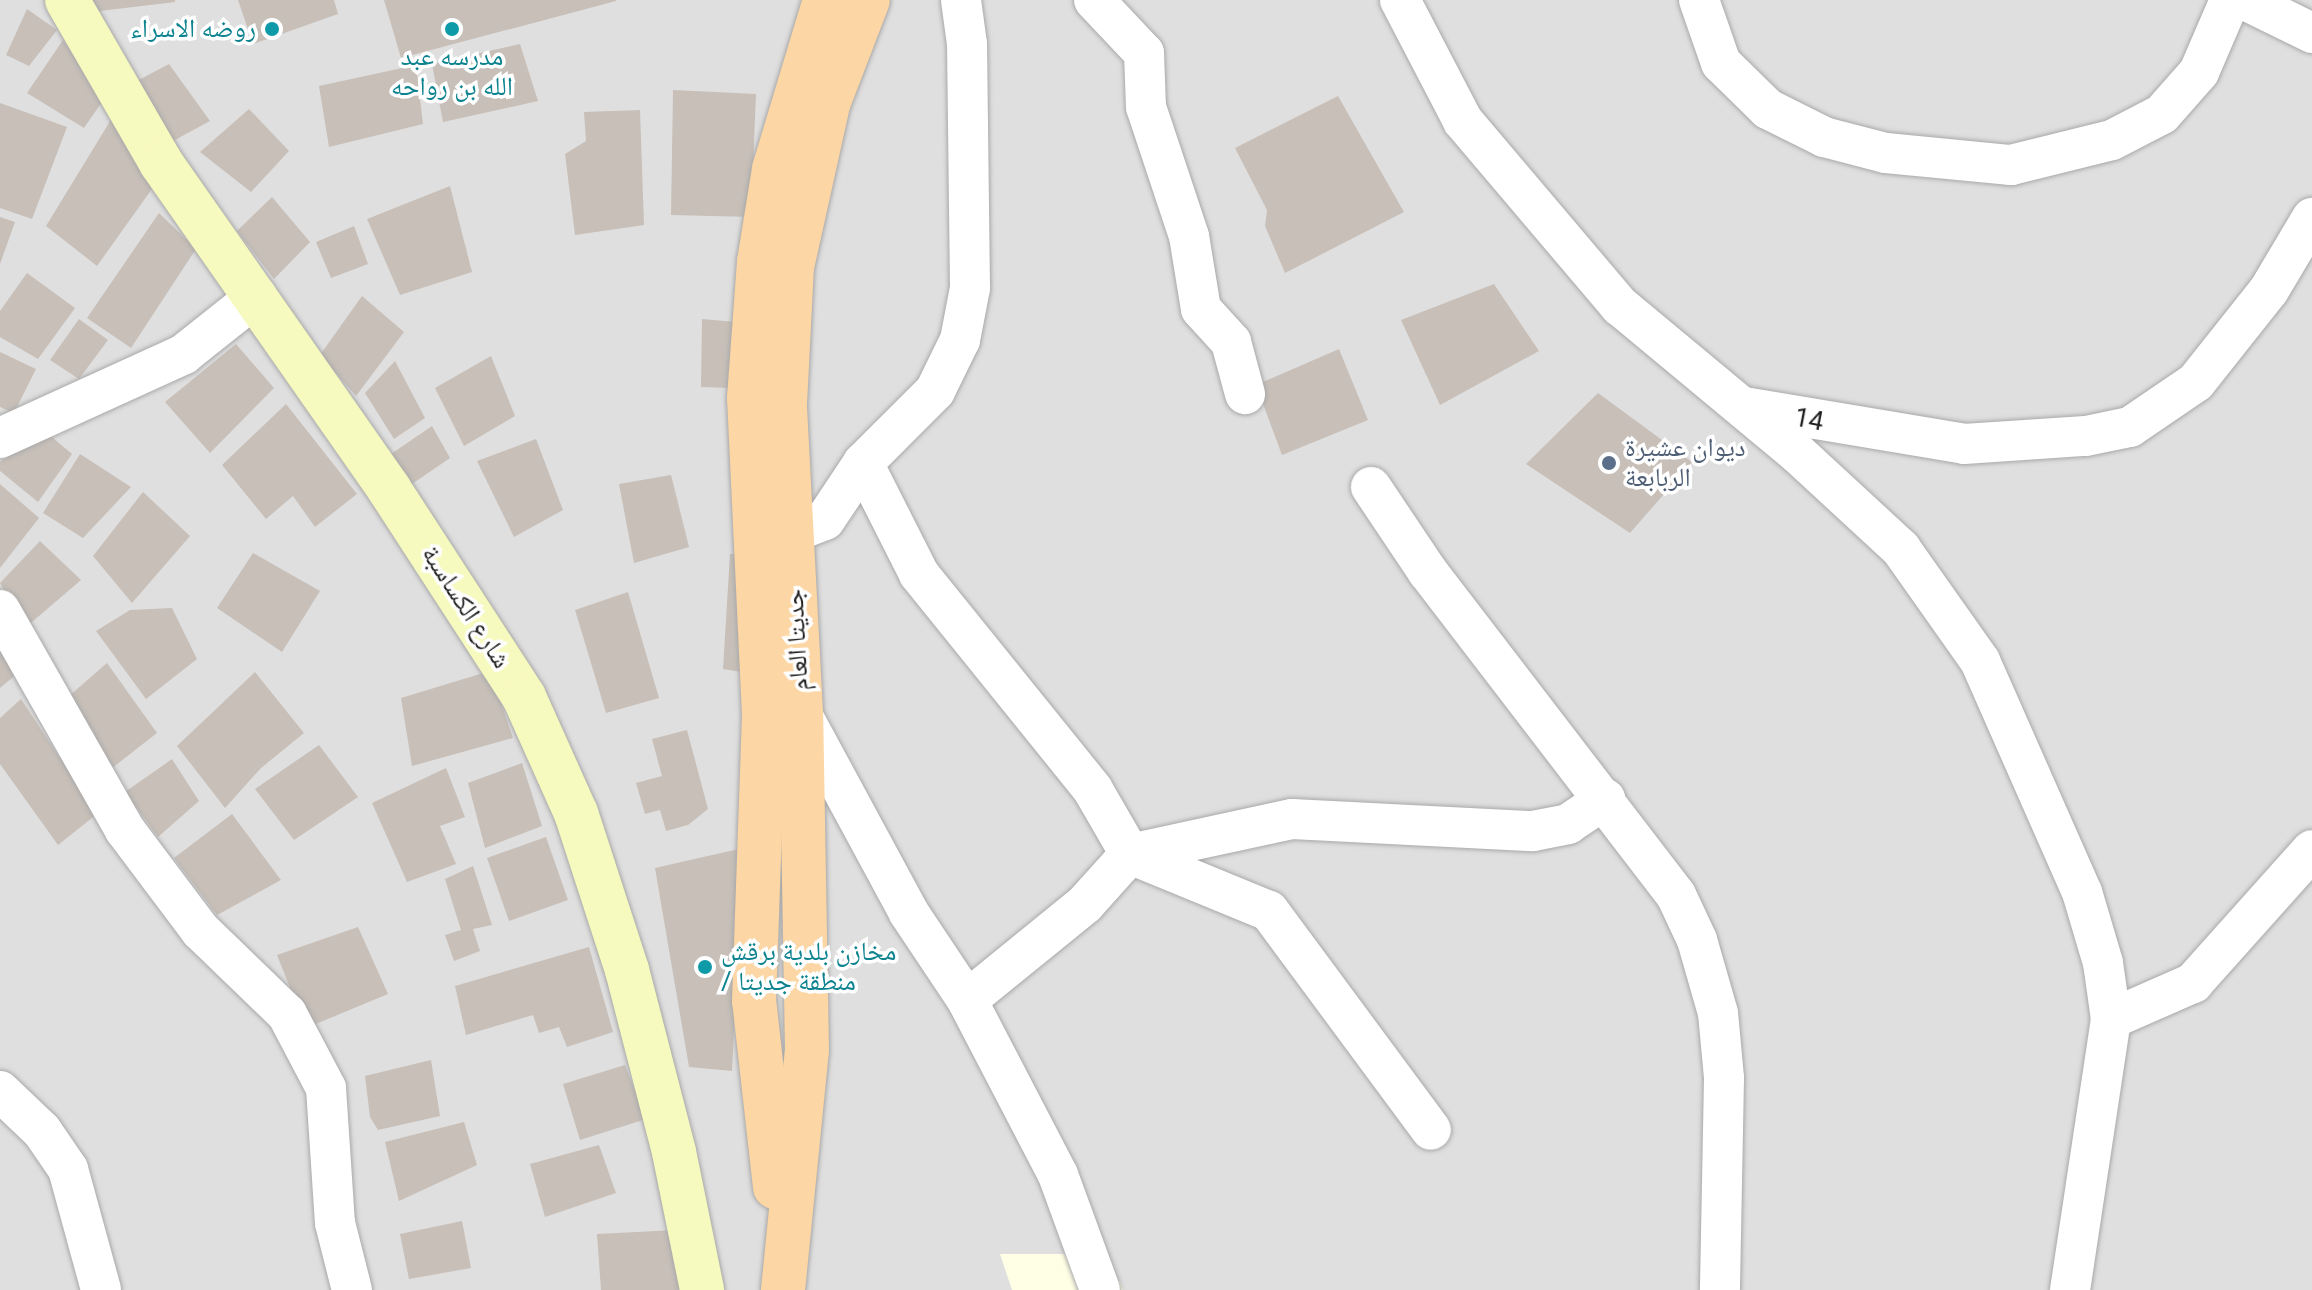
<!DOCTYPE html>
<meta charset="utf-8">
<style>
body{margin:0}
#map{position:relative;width:2312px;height:1290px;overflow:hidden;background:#f2efe9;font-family:Roboto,"Noto Naskh Arabic",sans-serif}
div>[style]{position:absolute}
.residential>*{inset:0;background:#e0dfdf}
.education>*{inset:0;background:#ffffe5}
.building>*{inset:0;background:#c7bfb8}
.roads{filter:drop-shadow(0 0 2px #a9a9a9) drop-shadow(0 0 2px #a9a9a9)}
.street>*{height:40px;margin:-20px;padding:0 20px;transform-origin:20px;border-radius:20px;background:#fff}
.secondary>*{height:44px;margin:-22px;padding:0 22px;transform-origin:22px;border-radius:22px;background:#f7fabf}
.primary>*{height:44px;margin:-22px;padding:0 22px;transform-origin:22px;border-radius:22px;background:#fcd6a4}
.dots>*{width:22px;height:22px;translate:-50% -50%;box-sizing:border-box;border:4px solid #fff;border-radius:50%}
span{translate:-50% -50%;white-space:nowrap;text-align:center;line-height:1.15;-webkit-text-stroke:7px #fff;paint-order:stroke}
.culture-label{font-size:26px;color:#0d838f}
.right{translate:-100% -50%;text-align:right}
.left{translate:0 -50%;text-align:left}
.street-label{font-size:26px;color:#222}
.service-label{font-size:26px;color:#4e5e75}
</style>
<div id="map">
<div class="residential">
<i style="clip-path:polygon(0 0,2312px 0,2312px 1290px,0 1290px)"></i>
</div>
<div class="education">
<i style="clip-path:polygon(1000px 1254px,1102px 1254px,1109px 1282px,1120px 1281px,1123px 1290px,1012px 1290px)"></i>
</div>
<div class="building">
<i style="clip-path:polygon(67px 0,175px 0,175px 2px,75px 14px)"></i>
<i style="clip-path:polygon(238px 0,334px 0,338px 14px,253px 44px)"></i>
<i style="clip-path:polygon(384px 0,616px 0,616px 1px,401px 58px)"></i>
<i style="clip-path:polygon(27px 9px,57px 30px,29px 66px,6px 55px)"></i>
<i style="clip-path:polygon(63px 40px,104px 99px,84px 128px,27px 93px)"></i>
<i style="clip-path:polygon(520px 44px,538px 101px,443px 122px,432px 64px)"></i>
<i style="clip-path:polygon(169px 64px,210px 121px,173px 141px,135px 82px)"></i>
<i style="clip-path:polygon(416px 65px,423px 124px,329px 147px,319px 86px)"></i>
<i style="clip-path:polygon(673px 90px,756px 94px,751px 217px,671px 215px)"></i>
<i style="clip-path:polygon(1338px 96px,1404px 212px,1285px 273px,1265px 226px,1267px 210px,1235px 148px)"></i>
<i style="clip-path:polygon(0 103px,67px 127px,32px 219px,0 208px)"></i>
<i style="clip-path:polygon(249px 109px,289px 151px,251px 192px,200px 152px)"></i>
<i style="clip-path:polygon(640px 110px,644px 225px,575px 235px,565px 154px,586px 141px,584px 112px)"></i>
<i style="clip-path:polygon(112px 118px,159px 179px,97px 266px,46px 226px)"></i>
<i style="clip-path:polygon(450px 186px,472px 272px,400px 295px,367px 219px)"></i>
<i style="clip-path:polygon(272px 197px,310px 242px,274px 279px,237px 231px)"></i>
<i style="clip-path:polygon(159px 213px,196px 249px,131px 348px,87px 318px)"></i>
<i style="clip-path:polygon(0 217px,15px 222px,0 264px)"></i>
<i style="clip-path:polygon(354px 226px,368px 264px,331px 278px,316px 242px)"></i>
<i style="clip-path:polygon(27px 273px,75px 308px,38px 359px,0 337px,0 311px)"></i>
<i style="clip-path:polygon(1494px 284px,1539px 351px,1440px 405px,1401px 320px)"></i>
<i style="clip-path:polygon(362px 296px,404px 332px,356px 396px,320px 355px)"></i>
<i style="clip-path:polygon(79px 319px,108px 340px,79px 379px,50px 360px)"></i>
<i style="clip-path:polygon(702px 319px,736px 322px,730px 388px,701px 387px)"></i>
<i style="clip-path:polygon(236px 344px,274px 388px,210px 453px,165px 402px)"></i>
<i style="clip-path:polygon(1339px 349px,1368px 420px,1282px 455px,1256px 385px)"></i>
<i style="clip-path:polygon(0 352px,36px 369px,14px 413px,0 407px)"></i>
<i style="clip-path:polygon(491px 356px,515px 416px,464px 446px,435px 388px)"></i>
<i style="clip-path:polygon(395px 361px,425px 418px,394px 439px,365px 393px)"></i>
<i style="clip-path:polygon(1598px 393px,1692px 462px,1630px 533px,1526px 464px)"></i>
<i style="clip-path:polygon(286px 404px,357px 494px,315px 527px,293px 496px,266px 519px,222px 465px)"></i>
<i style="clip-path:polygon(432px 426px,450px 458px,409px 486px,391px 454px)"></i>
<i style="clip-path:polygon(40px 427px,72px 454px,38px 502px,0 471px,0 462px)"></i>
<i style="clip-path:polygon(536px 439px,563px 510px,514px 537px,477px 461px)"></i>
<i style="clip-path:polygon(80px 454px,131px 487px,83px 538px,43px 513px)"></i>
<i style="clip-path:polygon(671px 475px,689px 547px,634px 563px,619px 484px)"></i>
<i style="clip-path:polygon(0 484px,39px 518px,0 568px)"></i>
<i style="clip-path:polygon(143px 492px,190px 536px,132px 603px,93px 556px)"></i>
<i style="clip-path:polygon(40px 541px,81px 580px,25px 628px,0 583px)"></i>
<i style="clip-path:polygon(253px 553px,320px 591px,282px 652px,217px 608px)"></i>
<i style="clip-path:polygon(730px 554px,743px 554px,753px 674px,723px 669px)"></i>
<i style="clip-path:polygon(628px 592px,659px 698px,606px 713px,575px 610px)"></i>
<i style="clip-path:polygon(172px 608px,197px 659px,146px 699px,96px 631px,130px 610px)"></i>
<i style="clip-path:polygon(0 644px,24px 668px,0 688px)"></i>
<i style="clip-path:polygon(107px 663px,157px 733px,107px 772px,61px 703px)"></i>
<i style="clip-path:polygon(490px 671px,513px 738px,412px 766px,401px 698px)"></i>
<i style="clip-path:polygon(255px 672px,304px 733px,261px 768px,225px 808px,177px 746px)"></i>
<i style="clip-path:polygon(21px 699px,97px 814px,58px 845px,0 764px,0 718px)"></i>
<i style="clip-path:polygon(687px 730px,708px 809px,688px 825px,666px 831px,660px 810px,645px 814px,636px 783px,662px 776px,652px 739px)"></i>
<i style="clip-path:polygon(319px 745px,358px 797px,294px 840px,255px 789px)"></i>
<i style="clip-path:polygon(172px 759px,199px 801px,158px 837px,125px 792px)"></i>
<i style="clip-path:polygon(522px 763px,542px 826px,485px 848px,468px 783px)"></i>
<i style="clip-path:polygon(446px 768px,465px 817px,440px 826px,456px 864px,407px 882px,372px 803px)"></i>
<i style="clip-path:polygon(232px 814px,281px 880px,217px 915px,174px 858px)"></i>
<i style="clip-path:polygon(546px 837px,568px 900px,509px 921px,487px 858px)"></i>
<i style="clip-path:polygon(743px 848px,732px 1071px,689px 1067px,655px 868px)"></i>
<i style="clip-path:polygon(473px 866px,492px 925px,473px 929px,480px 951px,454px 961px,445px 935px,461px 930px,445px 879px)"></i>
<i style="clip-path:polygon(358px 927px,388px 994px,306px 1028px,277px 955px)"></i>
<i style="clip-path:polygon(589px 947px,613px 1032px,567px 1047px,559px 1027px,539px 1033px,533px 1015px,466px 1035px,455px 986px)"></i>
<i style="clip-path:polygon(431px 1060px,440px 1116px,378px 1130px,370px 1117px,365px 1076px)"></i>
<i style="clip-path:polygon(625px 1065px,646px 1119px,580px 1140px,563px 1084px)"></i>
<i style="clip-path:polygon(464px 1122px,477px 1165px,399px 1201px,385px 1142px)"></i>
<i style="clip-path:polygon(599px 1145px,616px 1193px,545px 1217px,530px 1164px)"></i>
<i style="clip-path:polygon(462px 1221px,471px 1268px,409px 1279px,400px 1234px)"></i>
<i style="clip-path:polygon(676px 1230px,679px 1290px,601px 1290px,597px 1234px)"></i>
</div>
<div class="roads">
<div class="street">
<i style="left:1094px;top:0;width:73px;rotate:46.7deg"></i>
<i style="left:1144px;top:53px;width:54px;rotate:87.9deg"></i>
<i style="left:1146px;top:107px;width:136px;rotate:71.6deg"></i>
<i style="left:1189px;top:236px;width:74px;rotate:80.7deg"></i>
<i style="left:1201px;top:309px;width:45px;rotate:47.7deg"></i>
<i style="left:1231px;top:342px;width:54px;rotate:74.9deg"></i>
<i style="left:1400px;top:0;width:136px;rotate:62.5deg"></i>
<i style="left:1463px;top:121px;width:243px;rotate:49.7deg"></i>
<i style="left:1620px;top:306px;width:229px;rotate:39.7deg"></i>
<i style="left:1796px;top:452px;width:143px;rotate:42.7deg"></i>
<i style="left:1901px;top:549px;width:137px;rotate:54.8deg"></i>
<i style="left:1980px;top:661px;width:253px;rotate:66.2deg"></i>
<i style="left:2082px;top:892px;width:74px;rotate:73.5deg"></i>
<i style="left:2103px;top:963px;width:57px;rotate:81.9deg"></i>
<i style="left:2111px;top:1019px;width:274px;rotate:98.6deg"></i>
<i style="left:1699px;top:0;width:67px;rotate:70.8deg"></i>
<i style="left:1721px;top:63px;width:66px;rotate:44.4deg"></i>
<i style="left:1768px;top:109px;width:63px;rotate:26.6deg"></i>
<i style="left:1824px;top:137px;width:64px;rotate:14.5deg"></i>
<i style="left:1886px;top:153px;width:126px;rotate:5.5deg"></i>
<i style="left:2011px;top:165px;width:104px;rotate:-13.9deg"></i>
<i style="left:2112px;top:140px;width:56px;rotate:-27.5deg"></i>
<i style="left:2162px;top:114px;width:56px;rotate:-48.6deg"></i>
<i style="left:2199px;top:72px;width:78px;rotate:-66.7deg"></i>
<i style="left:2245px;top:0;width:75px;rotate:26.2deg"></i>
<i style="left:1744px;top:407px;width:223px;rotate:9.5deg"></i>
<i style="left:1964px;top:444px;width:122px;rotate:-3.8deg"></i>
<i style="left:2086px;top:436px;width:45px;rotate:-11.6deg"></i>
<i style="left:2130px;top:427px;width:80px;rotate:-34.3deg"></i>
<i style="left:2196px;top:382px;width:117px;rotate:-51.6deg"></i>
<i style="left:2269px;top:290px;width:84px;rotate:-59.2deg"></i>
<i style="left:0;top:438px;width:202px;rotate:-24.5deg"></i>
<i style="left:184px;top:354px;width:93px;rotate:-38.5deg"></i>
<i style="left:863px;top:463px;width:124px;rotate:63.2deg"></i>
<i style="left:919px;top:574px;width:277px;rotate:51.1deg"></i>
<i style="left:1093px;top:790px;width:74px;rotate:60deg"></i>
<i style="left:1130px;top:854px;width:150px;rotate:22.3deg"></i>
<i style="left:1269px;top:911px;width:272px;rotate:53.5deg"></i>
<i style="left:1371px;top:487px;width:102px;rotate:56.2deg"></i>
<i style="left:1428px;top:572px;width:407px;rotate:52.5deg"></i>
<i style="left:1676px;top:895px;width:50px;rotate:65deg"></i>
<i style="left:1697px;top:940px;width:76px;rotate:74deg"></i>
<i style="left:1718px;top:1013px;width:65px;rotate:84.7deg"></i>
<i style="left:1724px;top:1078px;width:212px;rotate:91.1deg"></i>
<i style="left:760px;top:536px;width:31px;rotate:-6deg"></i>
<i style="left:791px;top:533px;width:36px;rotate:-21deg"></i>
<i style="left:825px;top:520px;width:69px;rotate:-56.3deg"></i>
<i style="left:863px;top:463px;width:102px;rotate:-45deg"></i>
<i style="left:935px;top:391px;width:57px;rotate:-63.9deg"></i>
<i style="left:960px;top:340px;width:53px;rotate:-79.1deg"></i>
<i style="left:970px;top:288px;width:244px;rotate:-90.7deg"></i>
<i style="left:967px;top:44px;width:44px;rotate:-97.8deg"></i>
<i style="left:0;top:610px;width:253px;rotate:60.4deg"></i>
<i style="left:125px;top:830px;width:125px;rotate:53.1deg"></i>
<i style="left:200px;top:930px;width:121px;rotate:44deg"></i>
<i style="left:287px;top:1014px;width:84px;rotate:62.2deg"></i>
<i style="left:326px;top:1088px;width:135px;rotate:86.2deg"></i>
<i style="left:335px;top:1223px;width:69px;rotate:75.8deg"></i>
<i style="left:797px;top:714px;width:4px;rotate:-14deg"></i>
<i style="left:801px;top:713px;width:227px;rotate:61.6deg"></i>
<i style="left:909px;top:913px;width:105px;rotate:56.3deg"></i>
<i style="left:967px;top:1000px;width:197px;rotate:62.5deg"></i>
<i style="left:1058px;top:1175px;width:122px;rotate:69.9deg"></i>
<i style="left:967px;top:1000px;width:152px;rotate:-39.1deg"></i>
<i style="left:1085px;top:904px;width:67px;rotate:-48deg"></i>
<i style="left:1130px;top:854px;width:166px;rotate:-12.2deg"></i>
<i style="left:1292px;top:819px;width:241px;rotate:2.9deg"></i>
<i style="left:1533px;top:831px;width:36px;rotate:-11deg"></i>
<i style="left:1568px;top:824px;width:45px;rotate:-34deg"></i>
<i style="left:2111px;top:1019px;width:90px;rotate:-23.7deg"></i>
<i style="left:2193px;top:983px;width:178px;rotate:-48.2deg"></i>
<i style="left:0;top:1091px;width:58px;rotate:43.6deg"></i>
<i style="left:42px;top:1131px;width:46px;rotate:55.6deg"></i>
<i style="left:68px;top:1169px;width:125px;rotate:74.7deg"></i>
</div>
<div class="secondary">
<i style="left:67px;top:0;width:188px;rotate:60deg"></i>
<i style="left:161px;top:163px;width:398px;rotate:55deg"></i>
<i style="left:389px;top:489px;width:248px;rotate:57deg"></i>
<i style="left:524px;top:697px;width:127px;rotate:65.9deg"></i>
<i style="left:576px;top:813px;width:165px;rotate:72deg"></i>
<i style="left:627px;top:970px;width:188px;rotate:75.5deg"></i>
<i style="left:674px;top:1152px;width:141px;rotate:78.5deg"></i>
</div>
<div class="primary">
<i style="left:775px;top:1187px;width:187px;rotate:-96.4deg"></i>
<i style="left:754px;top:1001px;width:286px;rotate:-88deg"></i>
<i style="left:764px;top:715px;width:317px;rotate:-92.7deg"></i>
<i style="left:749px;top:398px;width:136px;rotate:-85.8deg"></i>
<i style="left:759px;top:262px;width:94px;rotate:-80.8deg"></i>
<i style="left:774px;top:169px;width:177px;rotate:-73.2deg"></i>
<i style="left:783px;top:1290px;width:241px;rotate:-84.3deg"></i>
<i style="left:807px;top:1050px;width:337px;rotate:-91deg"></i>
<i style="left:801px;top:713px;width:309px;rotate:-93deg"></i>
<i style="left:785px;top:404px;width:137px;rotate:-87.1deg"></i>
<i style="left:792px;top:267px;width:167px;rotate:-77.5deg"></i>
<i style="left:828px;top:104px;width:111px;rotate:-69deg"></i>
</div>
</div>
<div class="dots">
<i style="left:272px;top:29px;background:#0f9aa8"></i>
<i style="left:452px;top:29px;background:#0f9aa8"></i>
<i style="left:1609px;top:463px;background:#5c6f8a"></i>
<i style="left:705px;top:967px;background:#0f9aa8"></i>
</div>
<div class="culture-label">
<span class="right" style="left:256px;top:29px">روضه الاسراء</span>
<span style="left:452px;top:72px">مدرسه عبد<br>الله بن رواحه</span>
<span class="left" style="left:721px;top:967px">مخازن بلدية برقش<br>/ منطقة جديتا</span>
</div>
<div class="street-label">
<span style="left:1809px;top:420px;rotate:11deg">14</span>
<span style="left:466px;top:607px;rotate:57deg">شارع الكساسبة</span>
<span style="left:797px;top:640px;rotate:-93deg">جديتا العام</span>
</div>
<div class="service-label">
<span class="left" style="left:1625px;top:463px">ديوان عشيرة<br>الربابعة</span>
</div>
</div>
